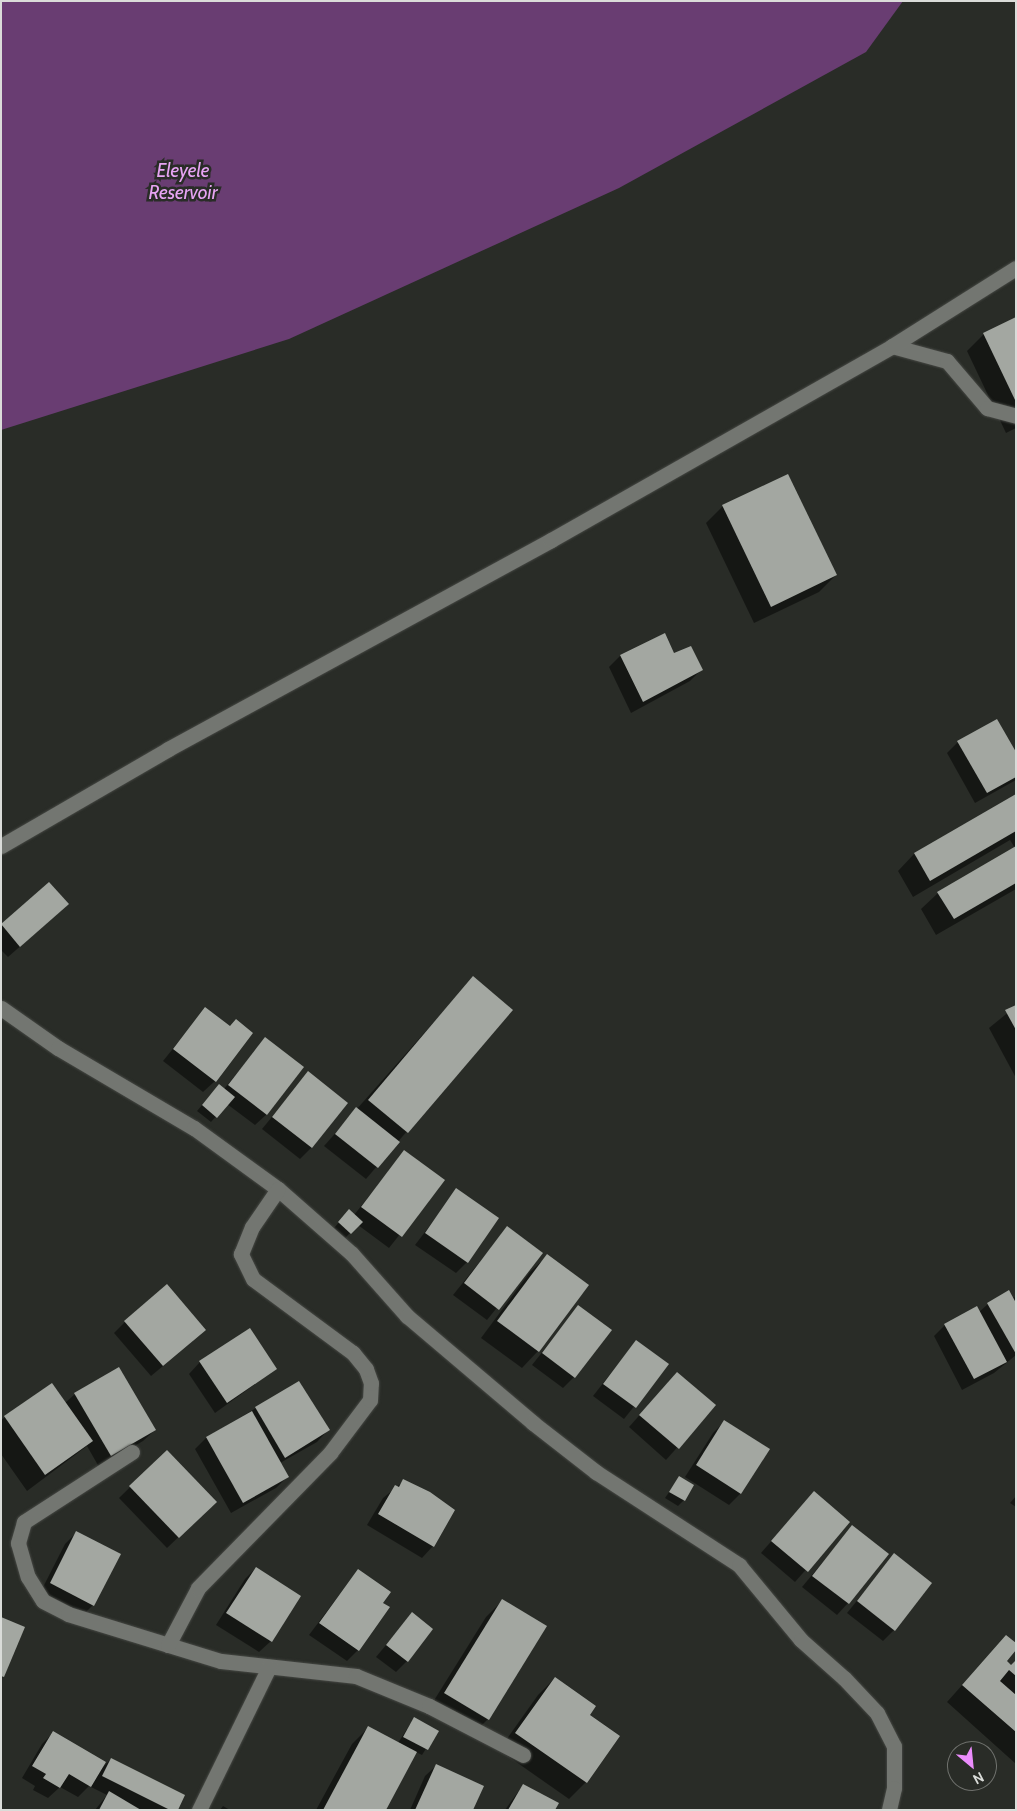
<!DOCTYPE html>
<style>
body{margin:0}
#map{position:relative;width:1017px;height:1811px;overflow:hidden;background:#292c27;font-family:Cabin,sans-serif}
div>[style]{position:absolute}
.water>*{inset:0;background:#693d72}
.shadow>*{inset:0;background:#0007}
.building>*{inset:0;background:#a3a7a1}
.roads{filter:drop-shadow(0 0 1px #464844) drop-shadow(0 0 1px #464844)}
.minor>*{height:15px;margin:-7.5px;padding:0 7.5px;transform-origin:7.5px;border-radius:7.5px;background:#737671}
span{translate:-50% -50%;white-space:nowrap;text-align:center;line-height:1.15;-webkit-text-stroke:5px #292c27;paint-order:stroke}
.water-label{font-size:19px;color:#e7a4f3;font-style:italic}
.frame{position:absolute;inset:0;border:2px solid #dadcd9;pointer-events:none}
.north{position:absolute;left:947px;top:1741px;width:50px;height:50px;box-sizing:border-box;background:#292c27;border:1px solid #70726e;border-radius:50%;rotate:152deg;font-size:14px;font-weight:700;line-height:20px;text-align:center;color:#dadcd9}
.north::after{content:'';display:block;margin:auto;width:18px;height:22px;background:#eb8dfc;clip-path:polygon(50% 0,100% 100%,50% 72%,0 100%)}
</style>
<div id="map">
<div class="water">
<i style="clip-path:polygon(1px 1px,903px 1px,866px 52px,619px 188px,289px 339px,1px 430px)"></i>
</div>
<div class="shadow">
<i style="clip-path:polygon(1016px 319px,1016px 428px,1006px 433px,967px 351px,984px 334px)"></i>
<i style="clip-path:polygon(788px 475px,836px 575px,819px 592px,754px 623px,706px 523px,722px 507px)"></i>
<i style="clip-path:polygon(620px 656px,701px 670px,690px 681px,631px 713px,609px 667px)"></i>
<i style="clip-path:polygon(958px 742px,1016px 755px,1016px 780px,975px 803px,947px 753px)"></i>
<i style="clip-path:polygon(1016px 796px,1016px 889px,936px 935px,921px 909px,938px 893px,1015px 848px,1010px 840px,913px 897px,898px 871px,914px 854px)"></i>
<i style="clip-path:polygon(49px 884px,56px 915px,8px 957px,1px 950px,1px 925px)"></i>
<i style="clip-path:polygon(473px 978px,511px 1010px,366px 1179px,324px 1146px)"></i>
<i style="clip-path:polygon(1016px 1006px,1016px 1078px,989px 1028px)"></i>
<i style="clip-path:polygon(205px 1009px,229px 1027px,215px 1081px,203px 1092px,163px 1061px)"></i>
<i style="clip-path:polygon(265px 1039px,267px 1114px,255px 1125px,227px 1104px,211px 1122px,197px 1111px,214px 1091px,224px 1089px)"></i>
<i style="clip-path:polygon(308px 1073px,312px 1147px,300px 1159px,262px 1129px)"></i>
<i style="clip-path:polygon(405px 1151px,443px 1180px,389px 1248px,358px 1225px,345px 1238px,334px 1228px,349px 1211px,354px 1215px)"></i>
<i style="clip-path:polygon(457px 1190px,467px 1262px,456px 1273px,415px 1245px)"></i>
<i style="clip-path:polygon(507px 1228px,541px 1253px,487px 1320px,453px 1295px)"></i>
<i style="clip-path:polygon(547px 1256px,538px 1351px,522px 1368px,481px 1338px,530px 1272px)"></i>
<i style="clip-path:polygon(1016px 1297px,1016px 1355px,994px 1373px,962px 1390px,934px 1336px,945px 1325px,979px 1312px,988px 1304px)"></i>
<i style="clip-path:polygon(578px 1307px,574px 1377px,563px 1388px,532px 1365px)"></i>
<i style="clip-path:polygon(125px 1322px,193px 1341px,151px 1376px,114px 1333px)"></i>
<i style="clip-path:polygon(636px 1341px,668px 1364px,624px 1419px,593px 1396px)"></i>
<i style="clip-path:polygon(200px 1362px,276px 1369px,215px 1413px,189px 1374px)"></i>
<i style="clip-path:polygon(677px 1373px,714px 1406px,666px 1460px,629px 1427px)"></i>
<i style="clip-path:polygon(299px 1382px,328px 1430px,317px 1442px,280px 1463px,288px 1476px,276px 1488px,231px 1513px,195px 1449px,206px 1438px)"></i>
<i style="clip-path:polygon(52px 1384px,65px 1403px,75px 1394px,155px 1430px,143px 1441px,99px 1467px,87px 1446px,27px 1491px,1px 1454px,1px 1420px)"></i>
<i style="clip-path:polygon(725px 1421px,769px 1449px,740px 1494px,729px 1505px,685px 1477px,713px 1433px)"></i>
<i style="clip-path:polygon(167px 1451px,204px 1513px,167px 1548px,119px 1498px)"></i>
<i style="clip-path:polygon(679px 1478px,684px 1500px,678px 1506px,665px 1498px)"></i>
<i style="clip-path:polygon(404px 1481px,453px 1511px,433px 1546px,422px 1558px,367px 1525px,383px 1498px)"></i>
<i style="clip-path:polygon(814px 1493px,848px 1522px,795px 1582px,761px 1553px)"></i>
<i style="clip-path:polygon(1016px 1496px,1016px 1507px,1010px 1503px)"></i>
<i style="clip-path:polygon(852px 1527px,848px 1603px,837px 1615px,802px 1587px)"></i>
<i style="clip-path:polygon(76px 1533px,93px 1605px,82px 1616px,39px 1595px,65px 1544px)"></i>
<i style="clip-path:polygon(894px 1555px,894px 1630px,883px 1641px,847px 1613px)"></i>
<i style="clip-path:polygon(256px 1568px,271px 1641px,259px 1652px,216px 1625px,245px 1579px)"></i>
<i style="clip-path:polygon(358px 1570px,382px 1603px,358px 1650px,347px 1661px,309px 1635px)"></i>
<i style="clip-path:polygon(503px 1600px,488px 1719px,471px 1736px,428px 1710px,486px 1617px)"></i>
<i style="clip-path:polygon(412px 1614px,407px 1661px,396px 1672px,376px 1657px)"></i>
<i style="clip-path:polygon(1006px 1636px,1005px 1661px,1011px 1666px,1016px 1661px,1016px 1764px,947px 1702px)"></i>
<i style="clip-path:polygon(555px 1678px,588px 1715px,586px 1782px,569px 1799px,499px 1750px,538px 1695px)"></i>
<i style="clip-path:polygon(414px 1718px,437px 1731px,422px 1755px,416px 1752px,384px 1810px,316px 1810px,352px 1744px,369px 1727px,398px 1743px)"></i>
<i style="clip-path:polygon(53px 1733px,100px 1770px,111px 1759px,177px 1810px,95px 1810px,107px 1795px,91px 1787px,93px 1782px,78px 1797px,60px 1787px,48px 1798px,33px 1790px,35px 1786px,22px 1778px,42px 1744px)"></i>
<i style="clip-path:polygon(437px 1765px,472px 1810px,410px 1810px,425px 1776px)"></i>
<i style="clip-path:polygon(523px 1785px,553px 1810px,505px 1810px)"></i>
<i style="clip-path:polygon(223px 1806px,230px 1810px,220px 1810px)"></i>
</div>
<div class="building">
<i style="clip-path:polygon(1016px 317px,1016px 402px,983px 333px)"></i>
<i style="clip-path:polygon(788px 474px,837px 575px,771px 607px,722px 505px)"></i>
<i style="clip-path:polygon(665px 633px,674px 653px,691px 646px,703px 670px,643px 702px,620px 655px)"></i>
<i style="clip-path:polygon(997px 719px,1016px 752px,1016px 777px,987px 793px,957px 741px)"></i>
<i style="clip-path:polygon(1016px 794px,1016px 831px,930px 881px,914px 853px)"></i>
<i style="clip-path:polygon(1016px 846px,1016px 883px,954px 919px,937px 892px)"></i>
<i style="clip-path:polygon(49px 882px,69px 904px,20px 947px,1px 924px)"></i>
<i style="clip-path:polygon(473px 976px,513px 1010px,408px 1133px,368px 1100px)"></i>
<i style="clip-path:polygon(1016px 1005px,1016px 1030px,1005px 1010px)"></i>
<i style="clip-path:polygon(205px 1007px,230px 1026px,236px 1019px,253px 1033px,216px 1082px,173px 1049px)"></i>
<i style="clip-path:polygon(265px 1037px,304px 1067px,267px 1115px,228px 1085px)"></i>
<i style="clip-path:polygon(308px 1071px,348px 1103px,312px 1148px,272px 1117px)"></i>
<i style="clip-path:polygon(219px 1084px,235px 1097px,217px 1118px,202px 1105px)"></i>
<i style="clip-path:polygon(356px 1107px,400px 1142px,378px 1168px,335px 1134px)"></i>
<i style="clip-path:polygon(404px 1150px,445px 1180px,402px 1237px,361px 1207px)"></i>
<i style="clip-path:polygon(456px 1188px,499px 1218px,468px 1263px,425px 1233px)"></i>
<i style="clip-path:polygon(349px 1209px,363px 1222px,351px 1234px,338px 1222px)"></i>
<i style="clip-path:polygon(507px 1226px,543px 1253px,499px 1310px,464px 1283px)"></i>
<i style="clip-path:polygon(547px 1254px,589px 1285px,539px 1352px,497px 1321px)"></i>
<i style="clip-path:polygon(167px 1284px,206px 1330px,163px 1366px,124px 1321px)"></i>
<i style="clip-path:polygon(1009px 1290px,1016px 1303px,1016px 1354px,987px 1303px)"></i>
<i style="clip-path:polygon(578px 1305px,612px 1330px,575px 1378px,542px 1353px)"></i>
<i style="clip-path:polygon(977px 1306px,1007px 1362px,974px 1379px,944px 1324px)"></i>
<i style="clip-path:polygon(250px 1328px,277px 1369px,227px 1403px,199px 1361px)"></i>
<i style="clip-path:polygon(636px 1340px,669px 1364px,636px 1408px,603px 1384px)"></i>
<i style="clip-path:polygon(119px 1367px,156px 1430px,111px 1456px,74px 1393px)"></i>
<i style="clip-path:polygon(677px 1372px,716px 1405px,679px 1449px,639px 1415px)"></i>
<i style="clip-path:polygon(299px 1381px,330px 1430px,285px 1458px,255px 1407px)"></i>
<i style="clip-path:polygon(52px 1383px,93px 1441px,45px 1475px,4px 1416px)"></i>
<i style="clip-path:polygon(252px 1411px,289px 1477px,243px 1503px,206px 1437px)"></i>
<i style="clip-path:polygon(724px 1420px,770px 1449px,741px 1494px,696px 1465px)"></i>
<i style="clip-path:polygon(167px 1450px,217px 1502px,179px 1538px,129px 1486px)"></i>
<i style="clip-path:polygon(679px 1476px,694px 1485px,685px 1501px,669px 1492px)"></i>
<i style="clip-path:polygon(403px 1479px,430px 1492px,455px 1510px,434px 1547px,378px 1514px,395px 1485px,399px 1487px)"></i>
<i style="clip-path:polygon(814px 1491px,850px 1522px,808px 1572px,771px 1541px)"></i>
<i style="clip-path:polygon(852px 1525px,889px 1554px,849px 1604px,812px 1576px)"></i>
<i style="clip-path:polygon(76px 1531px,121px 1554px,94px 1606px,50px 1583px)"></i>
<i style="clip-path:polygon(894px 1553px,932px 1583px,895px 1631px,857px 1601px)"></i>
<i style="clip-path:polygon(256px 1567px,301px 1596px,272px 1642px,226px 1613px)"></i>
<i style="clip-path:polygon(358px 1569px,391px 1592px,383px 1603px,390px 1607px,359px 1651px,319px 1623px)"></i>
<i style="clip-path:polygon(502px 1599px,547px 1626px,489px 1720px,444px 1693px)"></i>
<i style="clip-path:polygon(412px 1612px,433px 1629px,408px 1662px,386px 1645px)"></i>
<i style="clip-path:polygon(1px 1617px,25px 1627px,4px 1677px,1px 1676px)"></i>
<i style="clip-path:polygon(1006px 1635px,1016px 1643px,1016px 1650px,1007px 1661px,1011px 1665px,1016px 1660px,1016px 1676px,1009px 1670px,1000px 1681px,1016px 1695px,1016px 1732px,962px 1685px)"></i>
<i style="clip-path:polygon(555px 1677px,596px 1706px,590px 1715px,620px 1736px,587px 1783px,515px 1733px)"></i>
<i style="clip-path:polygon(414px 1717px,439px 1731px,428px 1750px,403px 1737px)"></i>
<i style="clip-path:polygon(368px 1726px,417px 1752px,386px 1810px,323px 1810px)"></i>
<i style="clip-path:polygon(53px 1731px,106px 1762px,91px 1787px,69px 1774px,60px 1788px,43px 1778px,46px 1774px,32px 1766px)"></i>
<i style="clip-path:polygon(111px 1758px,185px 1795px,178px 1810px,170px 1810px,102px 1776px)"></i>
<i style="clip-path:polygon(436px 1764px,484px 1786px,473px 1810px,415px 1810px)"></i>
<i style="clip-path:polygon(523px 1784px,559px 1803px,555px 1810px,508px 1810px)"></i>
<i style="clip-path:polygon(109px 1791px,141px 1810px,99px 1810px)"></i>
</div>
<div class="roads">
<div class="minor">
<i style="left:892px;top:346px;width:57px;rotate:15.3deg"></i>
<i style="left:947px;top:361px;width:62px;rotate:49.6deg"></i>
<i style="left:987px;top:408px;width:30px;rotate:15deg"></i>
<i style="left:1px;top:846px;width:193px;rotate:-30.1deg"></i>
<i style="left:168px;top:749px;width:436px;rotate:-28.6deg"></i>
<i style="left:551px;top:540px;width:392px;rotate:-29.6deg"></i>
<i style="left:892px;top:346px;width:146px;rotate:-32.2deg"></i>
<i style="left:1px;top:1008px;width:70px;rotate:35.1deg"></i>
<i style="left:58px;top:1048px;width:158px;rotate:30.5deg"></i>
<i style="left:194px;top:1128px;width:104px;rotate:36deg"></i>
<i style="left:278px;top:1189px;width:98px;rotate:41.3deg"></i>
<i style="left:352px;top:1254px;width:83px;rotate:48.4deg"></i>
<i style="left:407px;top:1316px;width:165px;rotate:40.3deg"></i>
<i style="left:533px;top:1423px;width:80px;rotate:37.9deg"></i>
<i style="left:596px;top:1472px;width:171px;rotate:33deg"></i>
<i style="left:739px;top:1565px;width:97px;rotate:50.4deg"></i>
<i style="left:801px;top:1640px;width:57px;rotate:41.5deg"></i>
<i style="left:844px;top:1678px;width:48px;rotate:46.7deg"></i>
<i style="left:877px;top:1713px;width:37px;rotate:63deg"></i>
<i style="left:894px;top:1746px;width:42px;rotate:90deg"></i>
<i style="left:894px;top:1788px;width:23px;rotate:103deg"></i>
<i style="left:132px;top:1452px;width:129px;rotate:147.1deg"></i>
<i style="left:24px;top:1522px;width:22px;rotate:106deg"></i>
<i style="left:18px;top:1543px;width:35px;rotate:74deg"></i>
<i style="left:28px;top:1577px;width:28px;rotate:58deg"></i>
<i style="left:43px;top:1601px;width:28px;rotate:27deg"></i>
<i style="left:68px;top:1614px;width:160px;rotate:17.1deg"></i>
<i style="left:221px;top:1661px;width:136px;rotate:6.3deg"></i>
<i style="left:356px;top:1676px;width:79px;rotate:22.3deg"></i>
<i style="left:429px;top:1706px;width:106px;rotate:27.5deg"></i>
<i style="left:168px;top:1645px;width:64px;rotate:-62.2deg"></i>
<i style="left:198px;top:1588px;width:189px;rotate:-45.6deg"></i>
<i style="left:330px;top:1453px;width:66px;rotate:-53deg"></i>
<i style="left:370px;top:1400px;width:17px;rotate:-87deg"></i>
<i style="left:371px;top:1383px;width:15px;rotate:-110deg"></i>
<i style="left:366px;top:1369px;width:21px;rotate:-129deg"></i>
<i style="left:353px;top:1353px;width:124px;rotate:-143.5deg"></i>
<i style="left:253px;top:1279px;width:28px;rotate:-116deg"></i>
<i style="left:241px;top:1254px;width:29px;rotate:-68deg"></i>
<i style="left:252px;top:1227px;width:46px;rotate:-55.6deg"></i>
<i style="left:199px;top:1810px;width:159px;rotate:-63.9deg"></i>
</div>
</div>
<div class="water-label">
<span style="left:183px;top:182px">Eleyele<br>Reservoir</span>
</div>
<div class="frame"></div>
<div class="north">N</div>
</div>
